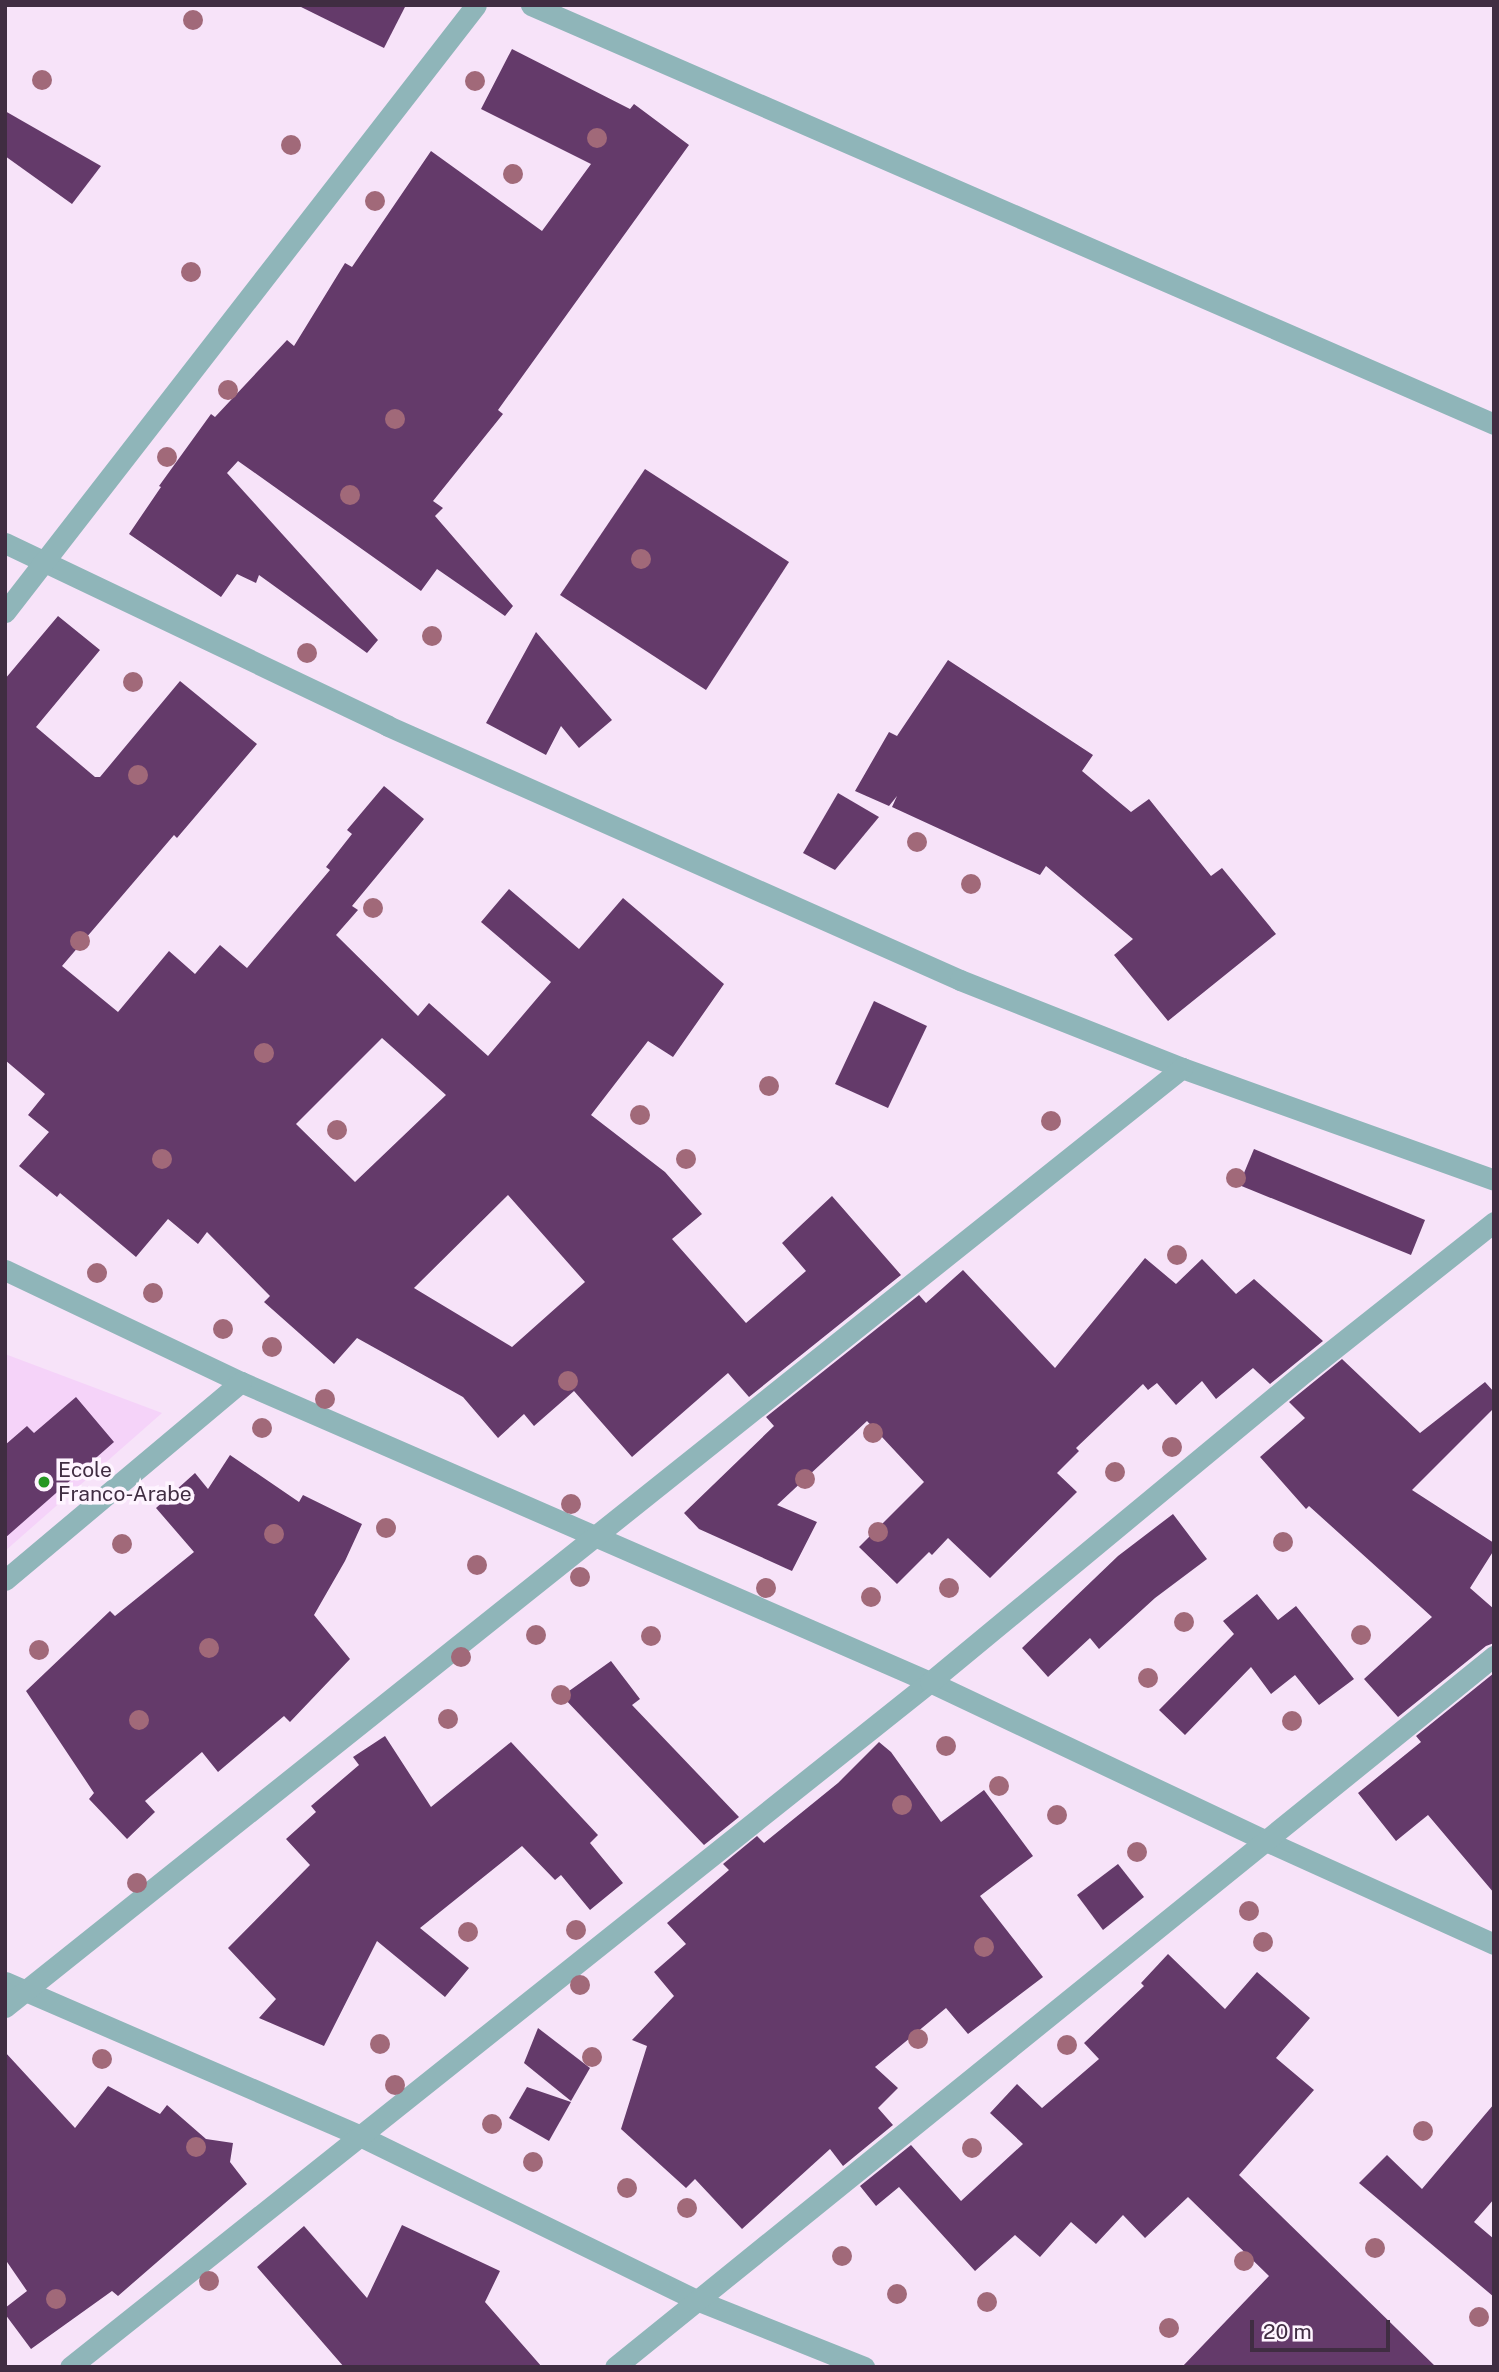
<!DOCTYPE html>
<style>
body{margin:0}
#map{position:relative;width:1499px;height:2372px;overflow:hidden;background:#f7e3f9;font-family:"Public Sans",sans-serif}
div>[style]{position:absolute}
.built>*{inset:0;background:#f5d3f9}
.building>*{inset:0;background:#643a6a}
.street>*{height:21px;margin:-10.5px;padding:0 10.5px;transform-origin:10.5px;border-radius:10.5px;background:#8fb5b9}
.trees>*{width:20px;height:20px;margin:-10px;border-radius:50%;background:#a16979}
.dots>*{width:19px;height:19px;translate:-50% -50%;box-sizing:border-box;border:4px solid #fef4ff;border-radius:50%}
span{translate:-50% -50%;white-space:nowrap;text-align:center;line-height:1.15;-webkit-text-stroke:7px #fef4ff;paint-order:stroke}
.poi-label{font-size:21px;color:#402d42}
.left{translate:0 -50%;text-align:left}
.frame{position:absolute;inset:0;border:7px solid #402d42;pointer-events:none}
.scale{position:absolute;left:1250px;top:2320px;width:140px;height:32px;box-sizing:border-box;border:4px solid #402d42;border-top:0;padding-left:9px;font-size:21px;line-height:24px;white-space:nowrap;color:#402d42;-webkit-text-stroke:5px #fef4ff;paint-order:stroke}
</style>
<div id="map">
<div class="built">
<i style="clip-path:polygon(5px 1354px,162px 1413px,5px 1551px)"></i>
</div>
<div class="building">
<i style="clip-path:polygon(297px 5px,406px 5px,384px 48px)"></i>
<i style="clip-path:polygon(512px 49px,630px 109px,634px 104px,689px 145px,498px 410px,503px 414px,433px 501px,443px 508px,435px 516px,513px 606px,505px 616px,437px 569px,421px 591px,238px 461px,227px 473px,378px 640px,367px 653px,259px 575px,256px 583px,237px 574px,221px 597px,129px 534px,161px 487px,159px 486px,211px 414px,215px 417px,287px 340px,294px 346px,345px 263px,352px 267px,431px 151px,542px 231px,591px 164px,481px 109px)"></i>
<i style="clip-path:polygon(5px 111px,101px 166px,72px 204px,5px 156px)"></i>
<i style="clip-path:polygon(645px 469px,789px 562px,706px 690px,560px 595px)"></i>
<i style="clip-path:polygon(evenodd,58px 616px,100px 650px,36px 727px,95px 777px,100px 777px,180px 681px,257px 744px,177px 838px,174px 835px,62px 966px,118px 1012px,169px 951px,195px 974px,220px 945px,247px 968px,330px 870px,326px 867px,352px 834px,347px 830px,384px 786px,424px 819px,352px 906px,358px 910px,336px 935px,418px 1016px,429px 1003px,488px 1056px,551px 982px,481px 922px,509px 889px,579px 949px,623px 898px,724px 984px,673px 1057px,648px 1041px,591px 1115px,665px 1172px,702px 1214px,672px 1239px,746px 1323px,806px 1271px,782px 1243px,832px 1196px,901px 1275px,749px 1397px,728px 1373px,632px 1457px,574px 1391px,534px 1426px,524px 1414px,498px 1438px,463px 1397px,357px 1338px,334px 1364px,264px 1302px,270px 1296px,207px 1232px,198px 1244px,168px 1219px,136px 1257px,60px 1193px,57px 1197px,19px 1166px,49px 1132px,28px 1115px,45px 1094px,5px 1060px,5px 679px,58px 616px,382px 1038px,446px 1095px,355px 1182px,296px 1124px,382px 1038px,58px 616px,508px 1195px,585px 1282px,512px 1347px,414px 1288px,508px 1195px)"></i>
<i style="clip-path:polygon(536px 632px,612px 720px,579px 748px,561px 726px,546px 755px,486px 723px)"></i>
<i style="clip-path:polygon(948px 660px,1093px 755px,1082px 771px,1131px 812px,1149px 799px,1211px 876px,1222px 868px,1276px 934px,1168px 1021px,1114px 955px,1133px 939px,1046px 866px,1040px 875px,892px 807px,897px 796px,889px 806px,855px 791px,889px 732px,897px 736px)"></i>
<i style="clip-path:polygon(838px 793px,879px 817px,835px 870px,803px 853px)"></i>
<i style="clip-path:polygon(874px 1001px,927px 1026px,888px 1108px,835px 1084px)"></i>
<i style="clip-path:polygon(1254px 1149px,1425px 1220px,1411px 1255px,1239px 1185px)"></i>
<i style="clip-path:polygon(1145px 1258px,1176px 1284px,1202px 1259px,1236px 1294px,1254px 1279px,1323px 1341px,1270px 1384px,1253px 1368px,1216px 1399px,1202px 1381px,1176px 1405px,1157px 1383px,1148px 1390px,1143px 1384px,1076px 1448px,1079px 1451px,1057px 1473px,1077px 1492px,990px 1578px,948px 1538px,932px 1555px,929px 1552px,897px 1584px,859px 1547px,924px 1482px,867px 1421px,777px 1505px,817px 1522px,792px 1571px,699px 1529px,684px 1513px,774px 1426px,766px 1417px,919px 1295px,926px 1303px,963px 1270px,1055px 1368px)"></i>
<i style="clip-path:polygon(1342px 1359px,1420px 1433px,1485px 1382px,1494px 1392px,1494px 1408px,1412px 1490px,1494px 1543px,1494px 1550px,1470px 1588px,1494px 1609px,1494px 1643px,1486px 1646px,1398px 1717px,1364px 1679px,1432px 1617px,1309px 1506px,1306px 1509px,1260px 1457px,1305px 1418px,1289px 1402px)"></i>
<i style="clip-path:polygon(76px 1397px,114px 1442px,5px 1538px,5px 1445px,27px 1426px,34px 1433px)"></i>
<i style="clip-path:polygon(230px 1455px,299px 1502px,303px 1495px,362px 1524px,345px 1561px,314px 1615px,350px 1659px,290px 1722px,284px 1716px,218px 1772px,202px 1752px,145px 1801px,155px 1812px,127px 1839px,89px 1799px,94px 1793px,26px 1691px,110px 1611px,115px 1616px,194px 1552px,156px 1508px,195px 1473px,208px 1489px)"></i>
<i style="clip-path:polygon(1173px 1514px,1207px 1559px,1155px 1598px,1099px 1649px,1090px 1638px,1048px 1677px,1022px 1648px,1118px 1556px)"></i>
<i style="clip-path:polygon(1257px 1594px,1278px 1620px,1296px 1606px,1354px 1679px,1319px 1705px,1295px 1675px,1271px 1694px,1251px 1667px,1185px 1735px,1159px 1710px,1234px 1634px,1223px 1621px)"></i>
<i style="clip-path:polygon(611px 1661px,640px 1699px,632px 1705px,739px 1817px,704px 1845px,562px 1696px)"></i>
<i style="clip-path:polygon(1494px 1673px,1494px 1893px,1428px 1815px,1396px 1841px,1358px 1793px,1421px 1742px,1416px 1736px)"></i>
<i style="clip-path:polygon(385px 1736px,431px 1807px,511px 1742px,598px 1835px,590px 1843px,623px 1883px,590px 1910px,561px 1875px,555px 1880px,522px 1846px,420px 1928px,469px 1968px,445px 1997px,377px 1941px,324px 2046px,259px 2018px,276px 1999px,228px 1948px,310px 1865px,286px 1839px,316px 1812px,311px 1806px,359px 1765px,353px 1757px)"></i>
<i style="clip-path:polygon(879px 1742px,891px 1752px,941px 1822px,984px 1790px,1033px 1856px,980px 1896px,1043px 1977px,968px 2034px,946px 2008px,875px 2067px,898px 2088px,878px 2108px,893px 2125px,843px 2166px,830px 2149px,742px 2229px,695px 2179px,686px 2188px,621px 2129px,647px 2046px,632px 2040px,674px 1996px,654px 1972px,686px 1944px,667px 1923px,729px 1870px,723px 1864px,757px 1836px,764px 1843px,838px 1783px)"></i>
<i style="clip-path:polygon(1118px 1864px,1144px 1897px,1103px 1930px,1077px 1895px)"></i>
<i style="clip-path:polygon(1168px 1954px,1225px 2009px,1257px 1972px,1310px 2018px,1276px 2058px,1314px 2090px,1239px 2175px,1436px 2367px,1182px 2367px,1269px 2276px,1188px 2197px,1145px 2238px,1123px 2215px,1096px 2244px,1071px 2222px,1040px 2257px,1015px 2235px,975px 2271px,899px 2187px,876px 2206px,860px 2186px,911px 2145px,961px 2201px,1023px 2144px,990px 2113px,1017px 2084px,1042px 2108px,1099px 2059px,1084px 2043px,1144px 1986px,1141px 1983px)"></i>
<i style="clip-path:polygon(538px 2028px,590px 2068px,571px 2101px,524px 2063px)"></i>
<i style="clip-path:polygon(5px 2052px,75px 2128px,108px 2086px,160px 2114px,167px 2105px,206px 2139px,233px 2143px,230px 2162px,247px 2184px,118px 2296px,112px 2291px,31px 2349px,5px 2314px,5px 2308px,27px 2291px,5px 2259px)"></i>
<i style="clip-path:polygon(527px 2087px,571px 2102px,549px 2141px,509px 2118px)"></i>
<i style="clip-path:polygon(1494px 2104px,1494px 2199px,1474px 2222px,1494px 2239px,1494px 2297px,1359px 2183px,1387px 2155px,1422px 2189px)"></i>
<i style="clip-path:polygon(402px 2225px,500px 2271px,485px 2302px,542px 2367px,344px 2367px,257px 2267px,304px 2226px,367px 2298px)"></i>
</div>
<div class="street">
<i style="left:531px;top:5px;width:1050px;rotate:23.51deg"></i>
<i style="left:5px;top:543px;width:424px;rotate:25.5deg"></i>
<i style="left:388px;top:726px;width:626px;rotate:23.94deg"></i>
<i style="left:960px;top:980px;width:239px;rotate:21.6deg"></i>
<i style="left:1182px;top:1068px;width:331px;rotate:19.7deg"></i>
<i style="left:5px;top:612px;width:768px;rotate:-52.19deg"></i>
<i style="left:5px;top:1270px;width:261px;rotate:25.4deg"></i>
<i style="left:241px;top:1382px;width:751px;rotate:23.53deg"></i>
<i style="left:930px;top:1682px;width:372px;rotate:25.3deg"></i>
<i style="left:1266px;top:1841px;width:250px;rotate:24.3deg"></i>
<i style="left:5px;top:1580px;width:308px;rotate:-40deg"></i>
<i style="left:5px;top:1982px;width:385px;rotate:23.4deg"></i>
<i style="left:358px;top:2135px;width:379px;rotate:26deg"></i>
<i style="left:699px;top:2301px;width:178px;rotate:21.8deg"></i>
<i style="left:5px;top:2007px;width:1506px;rotate:-38.58deg"></i>
<i style="left:70px;top:2367px;width:1099px;rotate:-38.54deg"></i>
<i style="left:930px;top:1682px;width:488px;rotate:-39.6deg"></i>
<i style="left:1306px;top:1371px;width:240px;rotate:-38.4deg"></i>
<i style="left:615px;top:2367px;width:1131px;rotate:-38.97deg"></i>
</div>
<div class="trees">
<i style="left:193px;top:20px"></i>
<i style="left:42px;top:80px"></i>
<i style="left:475px;top:81px"></i>
<i style="left:597px;top:138px"></i>
<i style="left:291px;top:145px"></i>
<i style="left:513px;top:174px"></i>
<i style="left:375px;top:201px"></i>
<i style="left:191px;top:272px"></i>
<i style="left:228px;top:390px"></i>
<i style="left:395px;top:419px"></i>
<i style="left:167px;top:457px"></i>
<i style="left:350px;top:495px"></i>
<i style="left:641px;top:559px"></i>
<i style="left:432px;top:636px"></i>
<i style="left:307px;top:653px"></i>
<i style="left:133px;top:682px"></i>
<i style="left:138px;top:775px"></i>
<i style="left:917px;top:842px"></i>
<i style="left:971px;top:884px"></i>
<i style="left:373px;top:908px"></i>
<i style="left:80px;top:941px"></i>
<i style="left:264px;top:1053px"></i>
<i style="left:769px;top:1086px"></i>
<i style="left:640px;top:1115px"></i>
<i style="left:1051px;top:1121px"></i>
<i style="left:337px;top:1130px"></i>
<i style="left:162px;top:1159px"></i>
<i style="left:686px;top:1159px"></i>
<i style="left:1236px;top:1178px"></i>
<i style="left:1177px;top:1255px"></i>
<i style="left:97px;top:1273px"></i>
<i style="left:153px;top:1293px"></i>
<i style="left:223px;top:1329px"></i>
<i style="left:272px;top:1347px"></i>
<i style="left:568px;top:1381px"></i>
<i style="left:325px;top:1399px"></i>
<i style="left:262px;top:1428px"></i>
<i style="left:873px;top:1433px"></i>
<i style="left:1172px;top:1447px"></i>
<i style="left:1115px;top:1472px"></i>
<i style="left:805px;top:1479px"></i>
<i style="left:571px;top:1504px"></i>
<i style="left:386px;top:1528px"></i>
<i style="left:878px;top:1532px"></i>
<i style="left:274px;top:1534px"></i>
<i style="left:1283px;top:1542px"></i>
<i style="left:122px;top:1544px"></i>
<i style="left:477px;top:1565px"></i>
<i style="left:580px;top:1577px"></i>
<i style="left:766px;top:1588px"></i>
<i style="left:949px;top:1588px"></i>
<i style="left:871px;top:1597px"></i>
<i style="left:1184px;top:1622px"></i>
<i style="left:536px;top:1635px"></i>
<i style="left:1361px;top:1635px"></i>
<i style="left:651px;top:1636px"></i>
<i style="left:209px;top:1648px"></i>
<i style="left:39px;top:1650px"></i>
<i style="left:461px;top:1657px"></i>
<i style="left:1148px;top:1678px"></i>
<i style="left:561px;top:1695px"></i>
<i style="left:448px;top:1719px"></i>
<i style="left:139px;top:1720px"></i>
<i style="left:1292px;top:1721px"></i>
<i style="left:946px;top:1746px"></i>
<i style="left:999px;top:1786px"></i>
<i style="left:902px;top:1805px"></i>
<i style="left:1057px;top:1815px"></i>
<i style="left:1137px;top:1852px"></i>
<i style="left:137px;top:1883px"></i>
<i style="left:1249px;top:1911px"></i>
<i style="left:576px;top:1930px"></i>
<i style="left:468px;top:1932px"></i>
<i style="left:1263px;top:1942px"></i>
<i style="left:984px;top:1947px"></i>
<i style="left:580px;top:1985px"></i>
<i style="left:918px;top:2039px"></i>
<i style="left:380px;top:2044px"></i>
<i style="left:1067px;top:2045px"></i>
<i style="left:592px;top:2057px"></i>
<i style="left:102px;top:2059px"></i>
<i style="left:395px;top:2085px"></i>
<i style="left:492px;top:2124px"></i>
<i style="left:1423px;top:2131px"></i>
<i style="left:196px;top:2147px"></i>
<i style="left:972px;top:2148px"></i>
<i style="left:533px;top:2162px"></i>
<i style="left:627px;top:2188px"></i>
<i style="left:687px;top:2208px"></i>
<i style="left:1375px;top:2248px"></i>
<i style="left:842px;top:2256px"></i>
<i style="left:1244px;top:2261px"></i>
<i style="left:209px;top:2281px"></i>
<i style="left:897px;top:2294px"></i>
<i style="left:56px;top:2299px"></i>
<i style="left:987px;top:2302px"></i>
<i style="left:1479px;top:2317px"></i>
<i style="left:1169px;top:2328px"></i>
</div>
<div class="dots">
<i style="left:44px;top:1482px;background:#259622"></i>
</div>
<div class="poi-label">
<span class="left" style="left:58px;top:1482px">Ecole<br>Franco-Arabe</span>
</div>
<div class="frame"></div>
<div class="scale">20 m</div>
</div>
